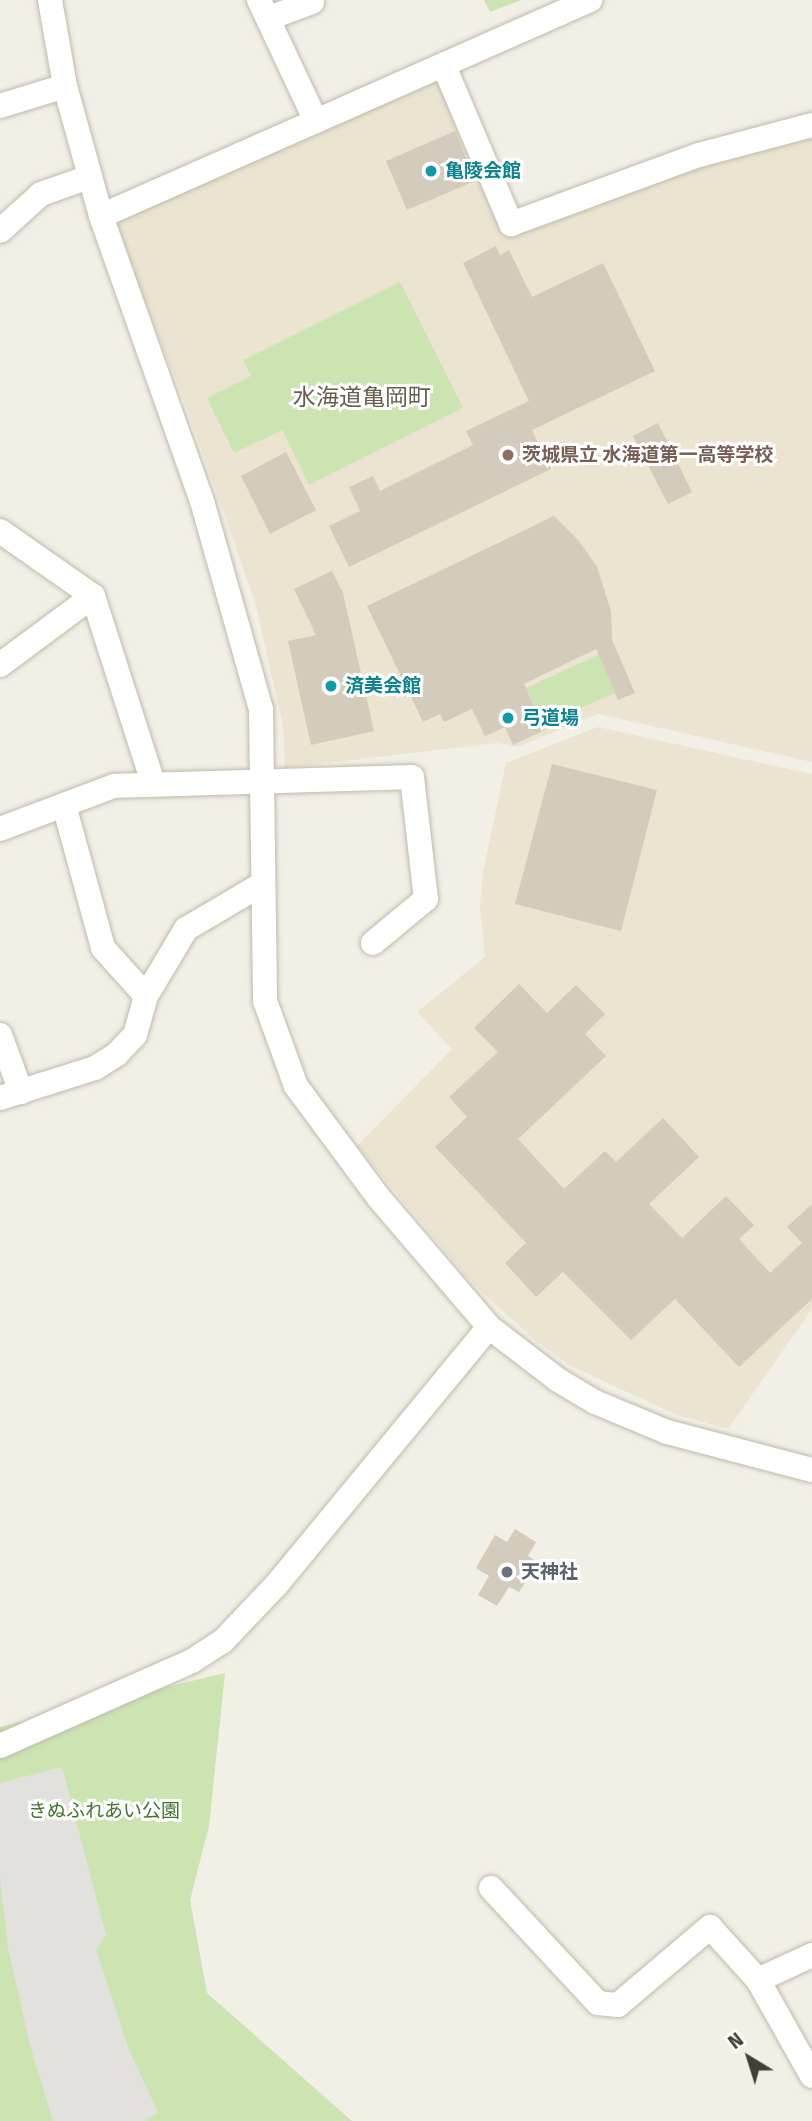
<!DOCTYPE html>
<meta charset="utf-8">
<style>
body{margin:0}
#map{position:relative;width:812px;height:2121px;overflow:hidden;background:#f2efe6;font-family:"Fira Sans","Noto Sans JP",sans-serif}
div>[style]{position:absolute}
.education>*{inset:0;background:#eae4d1}
.green>*{inset:0;background:#cbe4b1}
.parking>*{inset:0;background:#e3e1de}
.building>*{inset:0;background:#d3cbbc}
.roads{filter:drop-shadow(0 0 2px #c0baac) drop-shadow(0 0 2px #c0baac)}
.minor>*{height:24px;margin:-12px;padding:0 12px;transform-origin:12px;border-radius:12px;background:#fff}
.dots>*{width:19px;height:19px;translate:-50% -50%;box-sizing:border-box;border:4px solid #fff;border-radius:50%}
span{translate:-50% -50%;white-space:nowrap;text-align:center;line-height:1.15;-webkit-text-stroke:6px #fff;paint-order:stroke}
.culture-label{font-size:19px;color:#0d838f;font-weight:700}
.left{translate:0 -50%;text-align:left}
.education-label{font-size:19px;color:#785e54;font-weight:700}
.worship-label{font-size:19px;color:#5b616d;font-weight:700}
.park-label{font-size:19px;color:#44732d}
.quarter-label{font-size:23px;color:#675e4e}
.north{position:absolute;left:714px;top:2023px;width:70px;height:70px;-webkit-text-stroke:5px #fff;paint-order:stroke;rotate:322deg;font-size:19px;font-weight:700;line-height:28px;text-align:center;color:#443f36}
.north::after{content:'';display:block;margin:auto;width:24px;height:32px;background:#443f36;clip-path:polygon(50% 0,100% 100%,50% 72%,0 100%)}
</style>
<div id="map">
<div class="education">
<i style="clip-path:polygon(441px 73px,509px 235px,667px 176px,812px 136px,812px 762px,598px 714px,517px 747px,497px 743px,285px 768px,283px 726px,255px 602px,184px 400px,111px 218px)"></i>
<i style="clip-path:polygon(598px 727px,812px 774px,812px 1309px,728px 1429px,677px 1415px,571px 1366px,537px 1342px,470px 1281px,357px 1146px,452px 1049px,417px 1012px,485px 957px,480px 906px,483px 872px,506px 763px)"></i>
</div>
<div class="green">
<i style="clip-path:polygon(484px 0,521px 0,490px 12px)"></i>
<i style="clip-path:polygon(400px 282px,463px 408px,309px 485px,282px 430px,234px 453px,207px 398px,251px 376px,243px 360px)"></i>
<i style="clip-path:polygon(598px 655px,615px 693px,543px 724px,526px 688px)"></i>
<i style="clip-path:polygon(225px 1673px,209px 1826px,190px 1900px,207px 1993px,352px 2121px,0 2121px,0 1727px)"></i>
</div>
<div class="parking">
<i style="clip-path:polygon(62px 1767px,106px 1935px,96px 1950px,129px 2050px,158px 2112px,145px 2121px,53px 2121px,30px 2045px,8px 1948px,0 1877px,0 1783px)"></i>
</div>
<div class="building">
<i style="clip-path:polygon(455px 131px,475px 181px,407px 210px,386px 161px)"></i>
<i style="clip-path:polygon(496px 246px,500px 255px,509px 250px,532px 297px,603px 263px,655px 371px,532px 430px,551px 469px,349px 567px,329px 526px,360px 511px,349px 487px,373px 476px,380px 491px,473px 445px,466px 431px,529px 401px,463px 263px)"></i>
<i style="clip-path:polygon(658px 423px,692px 492px,668px 504px,633px 436px)"></i>
<i style="clip-path:polygon(286px 452px,316px 510px,270px 534px,241px 476px)"></i>
<i style="clip-path:polygon(554px 516px,579px 541px,597px 567px,611px 611px,612px 640px,635px 693px,618px 700px,596px 649px,524px 684px,545px 730px,513px 745px,505px 727px,485px 736px,472px 709px,444px 722px,440px 714px,423px 722px,367px 606px)"></i>
<i style="clip-path:polygon(332px 571px,343px 593px,374px 731px,311px 745px,288px 641px,316px 635px,294px 589px)"></i>
<i style="clip-path:polygon(552px 764px,657px 790px,621px 931px,515px 904px)"></i>
<i style="clip-path:polygon(519px 984px,547px 1013px,576px 985px,605px 1014px,585px 1034px,606px 1056px,518px 1139px,564px 1189px,605px 1151px,616px 1162px,663px 1118px,699px 1157px,649px 1204px,682px 1238px,726px 1196px,754px 1225px,739px 1239px,770px 1273px,802px 1243px,787px 1227px,812px 1204px,812px 1299px,739px 1367px,675px 1299px,631px 1340px,563px 1272px,536px 1297px,505px 1263px,526px 1243px,435px 1147px,467px 1117px,449px 1097px,498px 1052px,474px 1028px)"></i>
<i style="clip-path:polygon(515px 1529px,536px 1542px,528px 1556px,538px 1562px,519px 1592px,509px 1587px,497px 1606px,478px 1595px,489px 1576px,476px 1568px,495px 1535px,507px 1542px)"></i>
</div>
<div class="roads">
<div class="minor">
<i style="left:50px;top:0;width:87px;rotate:80.1deg"></i>
<i style="left:65px;top:86px;width:135px;rotate:74.5deg"></i>
<i style="left:101px;top:216px;width:302px;rotate:70.5deg"></i>
<i style="left:202px;top:501px;width:216px;rotate:74.2deg"></i>
<i style="left:261px;top:709px;width:292px;rotate:89.2deg"></i>
<i style="left:265px;top:1001px;width:90px;rotate:70deg"></i>
<i style="left:296px;top:1086px;width:139px;rotate:53.5deg"></i>
<i style="left:379px;top:1198px;width:170px;rotate:49.5deg"></i>
<i style="left:489px;top:1327px;width:87px;rotate:37.5deg"></i>
<i style="left:558px;top:1380px;width:43px;rotate:30.7deg"></i>
<i style="left:595px;top:1402px;width:78px;rotate:22.6deg"></i>
<i style="left:667px;top:1432px;width:150px;rotate:14.7deg"></i>
<i style="left:259px;top:0;width:134px;rotate:64.8deg"></i>
<i style="left:269px;top:18px;width:46px;rotate:-20.4deg"></i>
<i style="left:444px;top:66px;width:172px;rotate:67deg"></i>
<i style="left:511px;top:224px;width:200px;rotate:-20.2deg"></i>
<i style="left:699px;top:155px;width:117px;rotate:-14.9deg"></i>
<i style="left:0;top:106px;width:68px;rotate:-17.1deg"></i>
<i style="left:101px;top:216px;width:535px;rotate:-23.83deg"></i>
<i style="left:0;top:231px;width:55px;rotate:-42.1deg"></i>
<i style="left:41px;top:194px;width:51px;rotate:-19.5deg"></i>
<i style="left:0;top:531px;width:113px;rotate:35deg"></i>
<i style="left:93px;top:596px;width:196px;rotate:72.2deg"></i>
<i style="left:0;top:665px;width:116px;rotate:-36.6deg"></i>
<i style="left:64px;top:805px;width:148px;rotate:74.7deg"></i>
<i style="left:103px;top:948px;width:64px;rotate:48.1deg"></i>
<i style="left:0;top:829px;width:122px;rotate:-20.7deg"></i>
<i style="left:114px;top:786px;width:298px;rotate:-1.7deg"></i>
<i style="left:412px;top:777px;width:123px;rotate:83.5deg"></i>
<i style="left:426px;top:899px;width:69px;rotate:140.3deg"></i>
<i style="left:0;top:1035px;width:61px;rotate:69.8deg"></i>
<i style="left:0;top:1098px;width:100px;rotate:-17.5deg"></i>
<i style="left:95px;top:1068px;width:26px;rotate:-32deg"></i>
<i style="left:117px;top:1054px;width:26px;rotate:-47deg"></i>
<i style="left:135px;top:1035px;width:41px;rotate:-74.2deg"></i>
<i style="left:146px;top:996px;width:78px;rotate:-59.2deg"></i>
<i style="left:186px;top:929px;width:88px;rotate:-30.6deg"></i>
<i style="left:0;top:1746px;width:210px;rotate:-23.9deg"></i>
<i style="left:192px;top:1661px;width:37px;rotate:-33deg"></i>
<i style="left:223px;top:1641px;width:79px;rotate:-46.5deg"></i>
<i style="left:277px;top:1584px;width:333px;rotate:-50.5deg"></i>
<i style="left:491px;top:1888px;width:157px;rotate:47.1deg"></i>
<i style="left:598px;top:2003px;width:20px;rotate:6deg"></i>
<i style="left:618px;top:2005px;width:121px;rotate:-40.3deg"></i>
<i style="left:710px;top:1927px;width:72px;rotate:47.8deg"></i>
<i style="left:758px;top:1980px;width:60px;rotate:-24.8deg"></i>
<i style="left:758px;top:1980px;width:110px;rotate:60.6deg"></i>
</div>
</div>
<div class="dots">
<i style="left:431px;top:171px;background:#0f9aa8"></i>
<i style="left:508px;top:455px;background:#8d6e63"></i>
<i style="left:331px;top:686px;background:#0f9aa8"></i>
<i style="left:508px;top:718px;background:#0f9aa8"></i>
<i style="left:507px;top:1572px;background:#6b7280"></i>
</div>
<div class="culture-label">
<span class="left" style="left:445px;top:171px">亀陵会館</span>
<span class="left" style="left:345px;top:686px">済美会館</span>
<span class="left" style="left:522px;top:718px">弓道場</span>
</div>
<div class="education-label">
<span class="left" style="left:522px;top:455px">茨城県立 水海道第一高等学校</span>
</div>
<div class="worship-label">
<span class="left" style="left:521px;top:1572px">天神社</span>
</div>
<div class="park-label">
<span style="left:104px;top:1811px">きぬふれあい公園</span>
</div>
<div class="quarter-label">
<span style="left:362px;top:397px">水海道亀岡町</span>
</div>
<div class="north">N</div>
</div>
